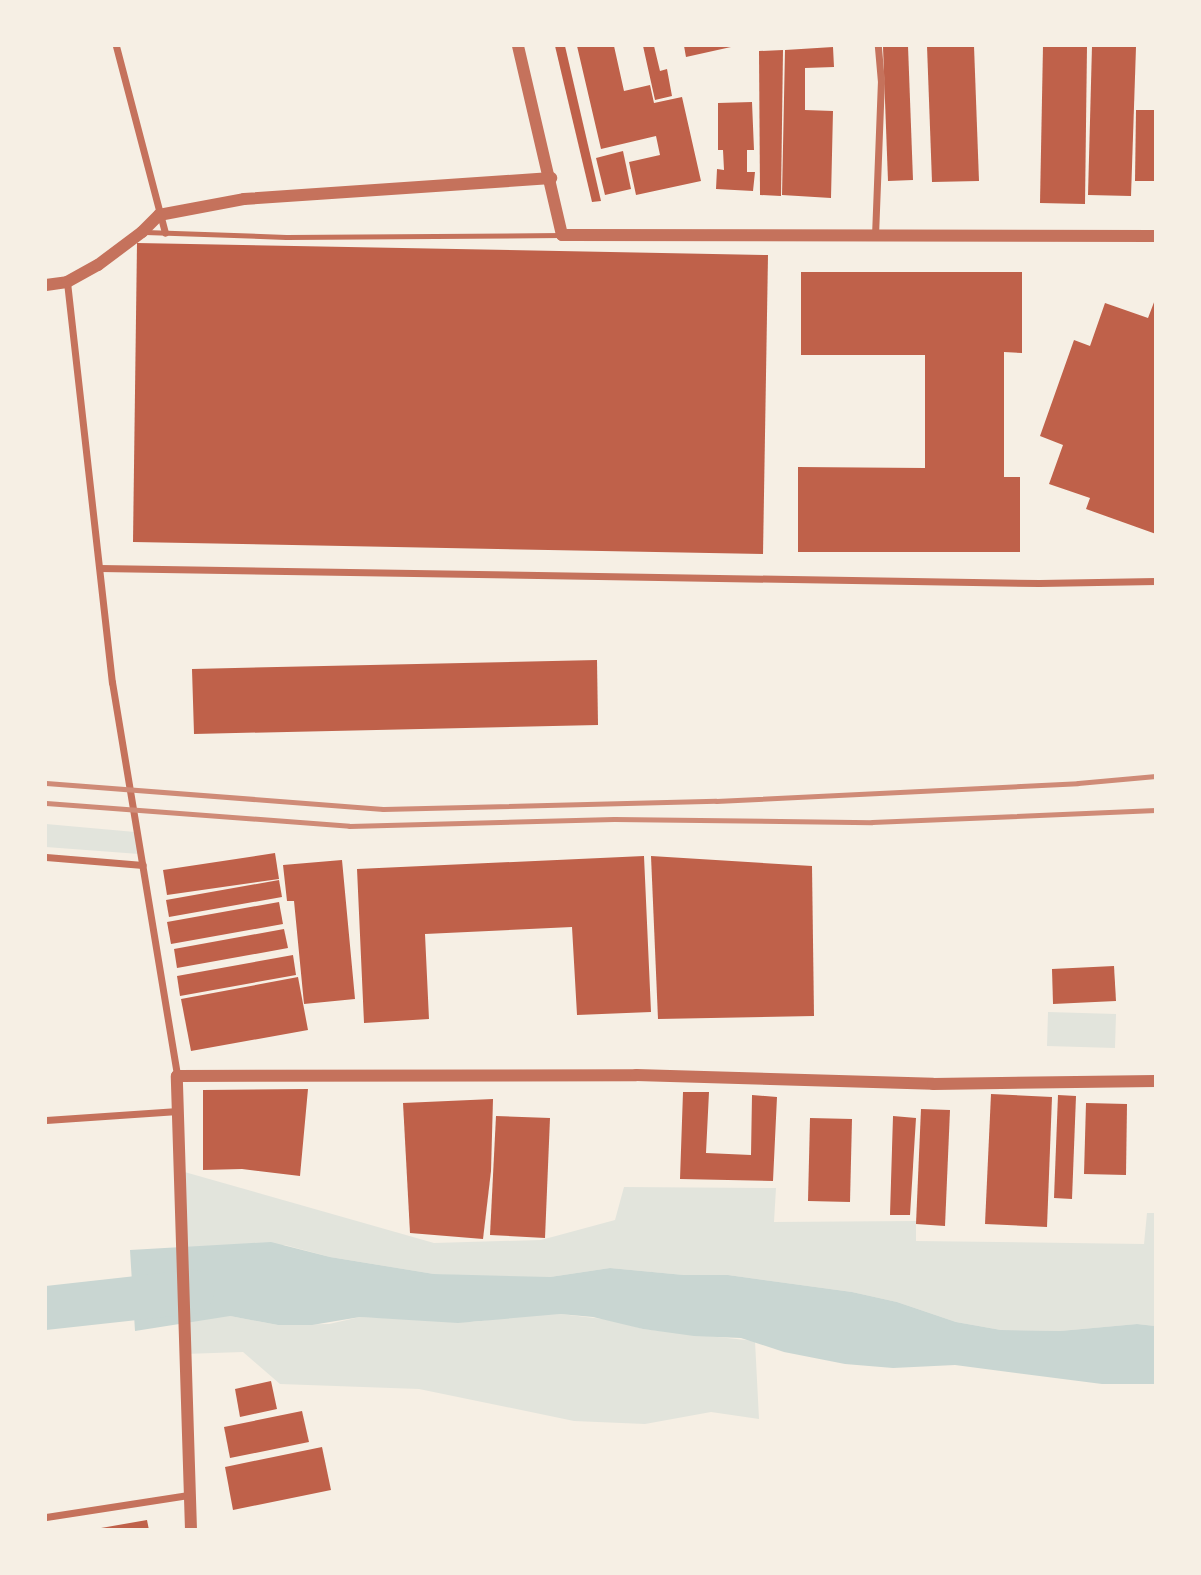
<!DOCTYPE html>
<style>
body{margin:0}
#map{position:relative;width:1201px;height:1575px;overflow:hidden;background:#f6efe4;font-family:"Work Sans",sans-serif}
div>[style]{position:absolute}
.green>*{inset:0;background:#e2e4dc}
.water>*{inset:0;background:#c9d6d2}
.river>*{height:44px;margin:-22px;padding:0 22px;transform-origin:22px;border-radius:22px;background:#c9d6d2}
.building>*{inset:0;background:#bf614a}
.service>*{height:5px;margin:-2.5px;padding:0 2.5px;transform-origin:2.5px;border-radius:2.5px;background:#c5725c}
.minor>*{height:7px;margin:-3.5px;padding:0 3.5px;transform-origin:3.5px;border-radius:3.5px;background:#c5725c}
.tertiary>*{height:12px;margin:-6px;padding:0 6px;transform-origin:6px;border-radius:6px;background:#c5725c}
.rail>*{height:5px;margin:-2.5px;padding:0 2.5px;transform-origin:2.5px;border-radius:2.5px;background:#cf8b77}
span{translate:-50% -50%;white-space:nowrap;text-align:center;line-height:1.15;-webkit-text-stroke:6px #f6efe4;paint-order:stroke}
.frame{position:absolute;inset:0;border:47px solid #f6efe4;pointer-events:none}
</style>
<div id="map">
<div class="green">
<i style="clip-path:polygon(46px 824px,135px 832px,139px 854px,46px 847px)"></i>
<i style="clip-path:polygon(1048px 1012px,1116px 1014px,1115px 1048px,1047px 1046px)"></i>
<i style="clip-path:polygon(181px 1171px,434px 1243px,541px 1240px,615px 1220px,624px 1187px,776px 1188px,774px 1222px,916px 1221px,916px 1241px,1144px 1244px,1147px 1213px,1155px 1213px,1155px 1326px,1137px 1324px,1060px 1331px,1001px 1330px,956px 1322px,897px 1302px,852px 1292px,728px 1275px,684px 1275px,610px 1268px,550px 1277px,504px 1278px,434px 1274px,330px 1257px,285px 1245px,182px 1248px)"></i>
<i style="clip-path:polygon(560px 1314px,612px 1320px,643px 1329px,755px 1341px,759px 1419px,711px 1412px,645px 1424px,574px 1421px,419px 1389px,280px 1384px,243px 1352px,184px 1354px,183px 1323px,215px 1316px,230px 1316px,278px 1325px,329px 1324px,360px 1317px,474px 1322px,523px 1315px)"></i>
</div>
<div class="water">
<i style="clip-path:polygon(271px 1242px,330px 1257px,434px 1274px,550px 1277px,610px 1268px,684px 1275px,728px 1275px,852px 1292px,897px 1302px,956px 1322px,1001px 1330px,1060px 1331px,1137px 1324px,1155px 1326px,1155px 1384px,1102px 1384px,955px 1365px,893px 1368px,845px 1364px,784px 1352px,741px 1338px,694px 1336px,643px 1329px,593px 1317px,560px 1314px,458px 1323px,360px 1317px,312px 1325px,278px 1325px,230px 1316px,135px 1331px,130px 1250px)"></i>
</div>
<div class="river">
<i style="left:46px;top:1308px;width:147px;rotate:-6.3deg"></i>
</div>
<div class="building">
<i style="clip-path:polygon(555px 46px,565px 46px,601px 201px,592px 202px)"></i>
<i style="clip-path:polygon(577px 46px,614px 46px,624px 91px,650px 85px,654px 103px,682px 97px,701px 181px,636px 195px,629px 162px,660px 155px,656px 136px,601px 149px)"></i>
<i style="clip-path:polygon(643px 46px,654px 46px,660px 71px,667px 69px,672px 96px,655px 100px)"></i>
<i style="clip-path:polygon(684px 46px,730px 46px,731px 47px,686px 57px)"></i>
<i style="clip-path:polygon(908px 46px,913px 180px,888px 181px,883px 47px)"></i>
<i style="clip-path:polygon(927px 46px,974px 46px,979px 181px,932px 182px)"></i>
<i style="clip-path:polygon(1043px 46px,1087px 46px,1085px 204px,1040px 203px)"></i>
<i style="clip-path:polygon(1092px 46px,1136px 47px,1131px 196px,1088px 195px)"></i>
<i style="clip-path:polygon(833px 47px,834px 67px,805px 68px,805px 110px,833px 111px,831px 198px,782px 195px,785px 50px)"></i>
<i style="clip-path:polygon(783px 50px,781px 196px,760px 195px,759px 51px)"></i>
<i style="clip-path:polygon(752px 102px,754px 150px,747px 150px,747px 172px,755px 172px,753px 191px,716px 189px,717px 169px,724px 170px,723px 150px,718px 150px,718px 103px)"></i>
<i style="clip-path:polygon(1136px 110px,1156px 110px,1156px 181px,1135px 181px)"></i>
<i style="clip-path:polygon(623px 151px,631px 189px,605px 195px,596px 158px)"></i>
<i style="clip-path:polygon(137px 243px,768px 255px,763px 554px,133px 542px)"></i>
<i style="clip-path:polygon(801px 272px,1022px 272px,1022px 353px,1004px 352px,1004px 477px,1020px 477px,1020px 552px,798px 552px,798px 467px,925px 468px,925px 355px,801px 355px)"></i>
<i style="clip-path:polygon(1156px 297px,1156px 534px,1086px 509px,1090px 498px,1049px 484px,1063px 445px,1040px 436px,1074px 340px,1090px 346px,1105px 303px,1148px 318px)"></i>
<i style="clip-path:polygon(597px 660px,598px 725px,194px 734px,192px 669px)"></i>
<i style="clip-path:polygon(275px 853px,279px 879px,167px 895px,163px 870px)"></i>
<i style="clip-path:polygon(644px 856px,651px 1012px,577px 1015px,572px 927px,425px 934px,429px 1019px,364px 1023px,357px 869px)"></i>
<i style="clip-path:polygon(651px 856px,812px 866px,814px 1016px,658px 1019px)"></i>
<i style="clip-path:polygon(342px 860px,355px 999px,304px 1004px,294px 901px,287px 901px,283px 865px)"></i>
<i style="clip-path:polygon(279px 880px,282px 897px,169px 917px,166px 900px)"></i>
<i style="clip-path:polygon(279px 902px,283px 924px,171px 944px,167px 922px)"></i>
<i style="clip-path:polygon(284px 929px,288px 948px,177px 968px,174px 949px)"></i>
<i style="clip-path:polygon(293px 955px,296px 975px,180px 996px,177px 976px)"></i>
<i style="clip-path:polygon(1114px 966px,1116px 1001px,1053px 1004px,1052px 969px)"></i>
<i style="clip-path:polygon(298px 977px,308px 1030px,191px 1051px,181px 999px)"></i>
<i style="clip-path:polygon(308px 1089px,300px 1176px,242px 1169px,203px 1170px,203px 1090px)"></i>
<i style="clip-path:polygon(683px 1092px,709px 1092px,706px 1153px,751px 1155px,752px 1095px,777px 1097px,773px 1181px,680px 1179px)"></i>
<i style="clip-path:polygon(991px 1094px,1052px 1097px,1047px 1227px,985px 1224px)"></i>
<i style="clip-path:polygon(1058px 1095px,1076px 1096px,1072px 1199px,1054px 1198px)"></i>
<i style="clip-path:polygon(493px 1099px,491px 1171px,483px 1239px,410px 1233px,403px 1103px)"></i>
<i style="clip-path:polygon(1086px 1103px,1127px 1104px,1126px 1175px,1084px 1174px)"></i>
<i style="clip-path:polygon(921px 1109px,950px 1110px,945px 1226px,916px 1224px)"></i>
<i style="clip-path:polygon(496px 1116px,550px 1118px,545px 1238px,490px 1235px)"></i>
<i style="clip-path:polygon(893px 1116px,916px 1118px,910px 1215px,890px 1215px)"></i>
<i style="clip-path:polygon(810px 1118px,852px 1119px,850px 1202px,808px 1201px)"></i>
<i style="clip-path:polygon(271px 1381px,277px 1409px,240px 1417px,235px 1389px)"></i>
<i style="clip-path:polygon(302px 1411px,309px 1442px,230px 1458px,224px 1427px)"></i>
<i style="clip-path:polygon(322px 1447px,331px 1490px,233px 1510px,225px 1467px)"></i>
<i style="clip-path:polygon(147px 1520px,149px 1530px,101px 1530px,101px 1528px)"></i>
</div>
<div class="service">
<i style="left:145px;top:232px;width:141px;rotate:2deg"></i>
<i style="left:286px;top:237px;width:276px;rotate:-0.4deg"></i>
</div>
<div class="minor">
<i style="left:116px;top:46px;width:193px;rotate:75.3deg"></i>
<i style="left:875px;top:236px;width:154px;rotate:-87.8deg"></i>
<i style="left:881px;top:82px;width:36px;rotate:-95deg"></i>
<i style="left:67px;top:282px;width:403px;rotate:83.6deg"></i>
<i style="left:112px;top:682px;width:399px;rotate:80.6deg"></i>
<i style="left:100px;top:568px;width:939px;rotate:0.92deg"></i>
<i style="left:1039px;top:583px;width:117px;rotate:-1deg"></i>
<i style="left:46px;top:857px;width:97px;rotate:4.7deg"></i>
<i style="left:46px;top:1120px;width:132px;rotate:-3.9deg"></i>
<i style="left:46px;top:1517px;width:144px;rotate:-8.8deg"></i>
</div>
<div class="tertiary">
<i style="left:518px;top:46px;width:194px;rotate:76.9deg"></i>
<i style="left:562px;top:235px;width:594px;rotate:0.1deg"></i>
<i style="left:46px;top:285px;width:21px;rotate:-8deg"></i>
<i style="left:67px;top:282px;width:35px;rotate:-29deg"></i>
<i style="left:98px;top:265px;width:55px;rotate:-36.9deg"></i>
<i style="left:142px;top:232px;width:24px;rotate:-45deg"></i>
<i style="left:159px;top:215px;width:86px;rotate:-10.7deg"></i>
<i style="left:244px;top:199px;width:308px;rotate:-3.9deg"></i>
<i style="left:191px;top:1530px;width:454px;rotate:-91.8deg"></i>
<i style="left:177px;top:1076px;width:459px;rotate:-0.1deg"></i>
<i style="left:636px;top:1075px;width:297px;rotate:1.7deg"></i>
<i style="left:933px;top:1084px;width:223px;rotate:-0.8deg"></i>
</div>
<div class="rail">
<i style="left:46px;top:783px;width:338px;rotate:4.4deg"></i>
<i style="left:383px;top:809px;width:333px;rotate:-1.4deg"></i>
<i style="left:716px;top:801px;width:362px;rotate:-2.8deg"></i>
<i style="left:1078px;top:783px;width:78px;rotate:-5.1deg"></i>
<i style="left:46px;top:803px;width:304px;rotate:4.3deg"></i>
<i style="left:349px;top:826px;width:265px;rotate:-1.5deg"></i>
<i style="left:614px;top:819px;width:258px;rotate:0.7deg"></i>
<i style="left:872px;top:822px;width:284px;rotate:-2.4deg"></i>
</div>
<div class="frame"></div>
</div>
